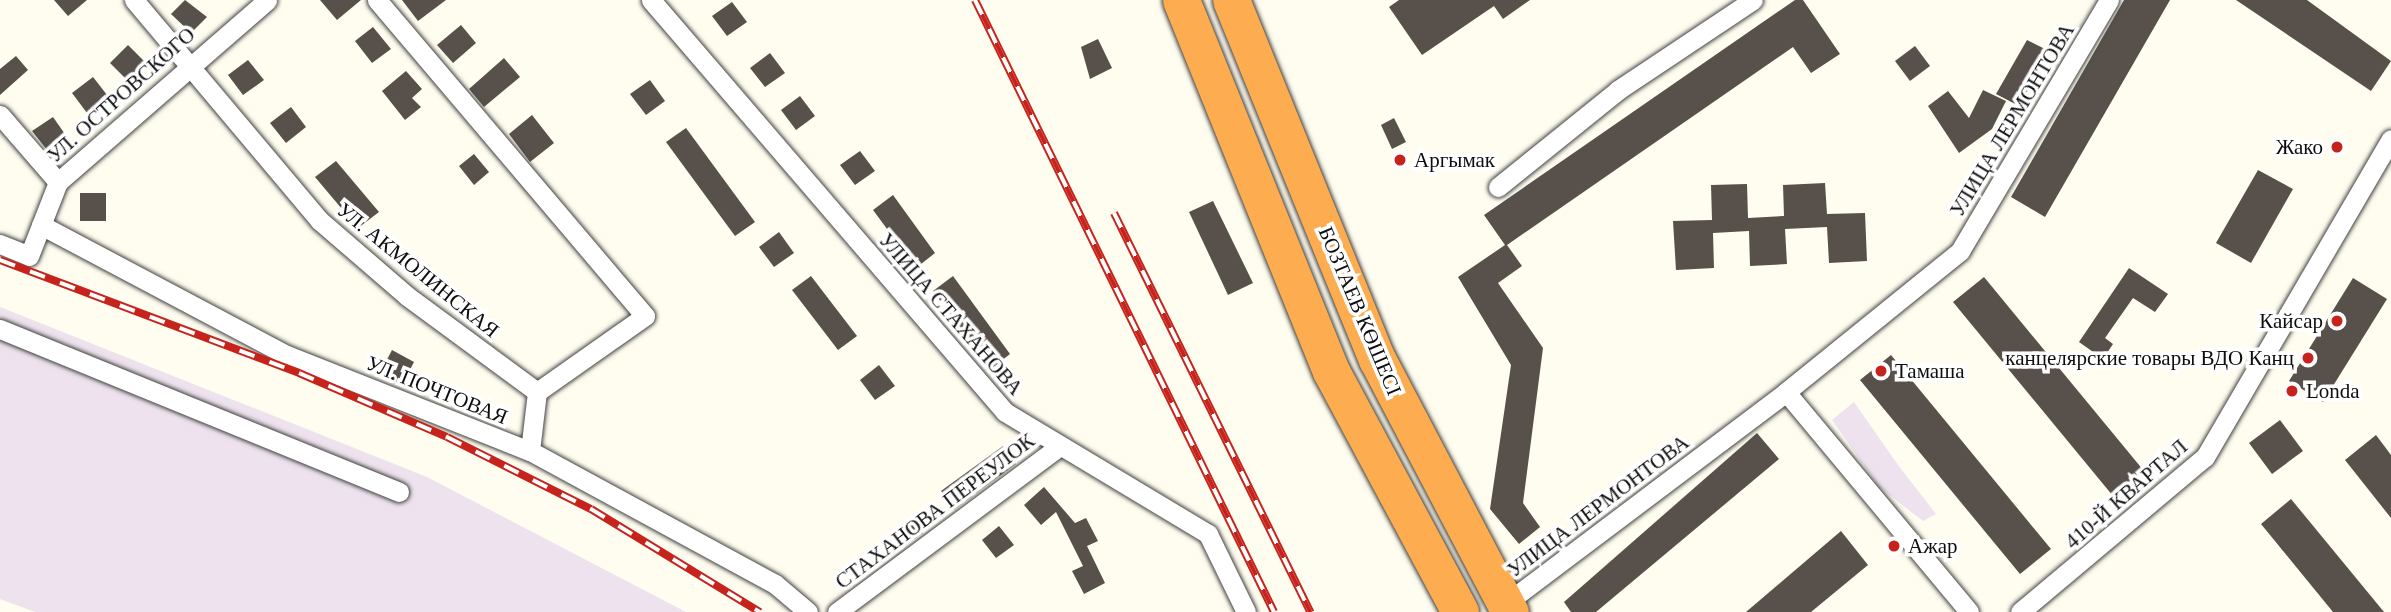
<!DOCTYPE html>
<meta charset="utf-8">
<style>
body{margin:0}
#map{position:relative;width:2391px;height:612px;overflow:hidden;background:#fffdef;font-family:"Times New Roman",serif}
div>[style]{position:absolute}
.industrial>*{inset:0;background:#ede2ed}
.building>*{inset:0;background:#58504a}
.roads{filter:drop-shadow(0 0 2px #414141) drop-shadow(0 0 2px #414141)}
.street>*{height:19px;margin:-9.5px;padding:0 9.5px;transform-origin:9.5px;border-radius:9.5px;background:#fff}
.highway>*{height:37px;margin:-18.5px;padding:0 18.5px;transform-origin:18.5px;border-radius:18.5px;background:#fdad4f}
.rail>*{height:8px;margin-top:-4px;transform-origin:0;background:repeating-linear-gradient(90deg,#fff 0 16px,#c7231d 0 32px);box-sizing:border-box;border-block:2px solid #c7231d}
.dots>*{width:19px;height:19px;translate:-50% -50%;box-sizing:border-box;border:4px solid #fff;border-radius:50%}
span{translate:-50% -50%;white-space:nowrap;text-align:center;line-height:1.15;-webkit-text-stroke:7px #fff;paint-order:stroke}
.street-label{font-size:21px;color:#0e0e0e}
.poi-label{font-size:21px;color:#0e0e0e}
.right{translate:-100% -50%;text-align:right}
.left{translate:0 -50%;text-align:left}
</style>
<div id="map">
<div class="industrial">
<i style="clip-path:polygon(0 307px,427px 477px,686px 612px,35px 612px,0 599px)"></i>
<i style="clip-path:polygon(1854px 402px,1898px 465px,1936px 514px,1923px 521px,1879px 487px,1832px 420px)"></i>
</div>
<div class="building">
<i style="clip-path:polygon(54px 0,87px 0,68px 16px)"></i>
<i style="clip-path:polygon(185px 0,207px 17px,191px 33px,171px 14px)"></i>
<i style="clip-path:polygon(320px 0,361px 0,337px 20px)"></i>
<i style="clip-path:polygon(402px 0,446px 0,418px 21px)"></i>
<i style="clip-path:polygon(1399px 0,1530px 0,1503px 19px,1494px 6px,1422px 55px,1389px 7px)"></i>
<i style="clip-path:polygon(1795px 0,1803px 0,1840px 54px,1811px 73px,1793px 47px,1507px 245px,1522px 266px,1498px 283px,1543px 348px,1523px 503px,1540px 527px,1519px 544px,1490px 509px,1511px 365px,1458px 277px,1505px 245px,1484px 215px)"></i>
<i style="clip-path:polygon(2124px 0,2170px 0,2045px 217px,2011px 197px)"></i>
<i style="clip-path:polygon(2236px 0,2307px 0,2391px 61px,2371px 91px)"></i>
<i style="clip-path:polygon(732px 2px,747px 22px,727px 36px,712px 16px)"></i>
<i style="clip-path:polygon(461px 25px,476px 43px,453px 63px,437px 45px)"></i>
<i style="clip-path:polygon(373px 27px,391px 49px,372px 63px,355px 41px)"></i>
<i style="clip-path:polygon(1098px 39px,1112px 68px,1090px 79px,1081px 47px)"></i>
<i style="clip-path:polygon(2027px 40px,2049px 51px,2019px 106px,1996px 94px)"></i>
<i style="clip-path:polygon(128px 45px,148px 65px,130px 83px,110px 63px)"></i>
<i style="clip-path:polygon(1915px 46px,1930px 66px,1910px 81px,1895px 61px)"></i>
<i style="clip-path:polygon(770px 53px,785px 73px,765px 87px,750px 68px)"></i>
<i style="clip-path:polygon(16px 56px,28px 70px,0 95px,0 69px)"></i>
<i style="clip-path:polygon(504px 58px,520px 77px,484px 107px,469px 89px)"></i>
<i style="clip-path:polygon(248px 60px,264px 80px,243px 95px,228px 75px)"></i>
<i style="clip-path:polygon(406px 71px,422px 89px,412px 98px,421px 107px,405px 120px,382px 91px)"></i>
<i style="clip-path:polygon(93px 77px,111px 100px,90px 117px,72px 93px)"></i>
<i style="clip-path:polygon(650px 80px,665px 101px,646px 115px,630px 94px)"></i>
<i style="clip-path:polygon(1983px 90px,2006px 101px,1992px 129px,1959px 153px,1928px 106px,1948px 91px,1969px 118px)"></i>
<i style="clip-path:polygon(800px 96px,815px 116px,796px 130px,781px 110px)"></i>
<i style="clip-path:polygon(291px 107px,306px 127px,286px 143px,270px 123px)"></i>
<i style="clip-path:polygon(532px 115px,554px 143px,530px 162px,509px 134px)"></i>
<i style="clip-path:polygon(53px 117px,67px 137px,47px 150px,32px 131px)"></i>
<i style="clip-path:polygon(1394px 118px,1406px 142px,1392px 149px,1381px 125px)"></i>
<i style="clip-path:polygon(686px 128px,755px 222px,735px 236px,666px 142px)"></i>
<i style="clip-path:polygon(860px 151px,875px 171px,855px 185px,840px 165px)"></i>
<i style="clip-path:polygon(474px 154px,489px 172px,474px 185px,459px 166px)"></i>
<i style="clip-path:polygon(336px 161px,379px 212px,358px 228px,315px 177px)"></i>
<i style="clip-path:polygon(2258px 170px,2293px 189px,2251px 263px,2216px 243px)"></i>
<i style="clip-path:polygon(1825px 183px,1827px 214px,1865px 213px,1867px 261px,1829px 263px,1827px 227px,1785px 229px,1787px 264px,1750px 266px,1749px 231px,1713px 233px,1714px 268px,1676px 270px,1673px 221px,1712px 220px,1711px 185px,1747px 184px,1748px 218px,1784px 216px,1783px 185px)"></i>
<i style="clip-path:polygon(80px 193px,106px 193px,106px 221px,80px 221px)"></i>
<i style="clip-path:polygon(893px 195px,935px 253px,916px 268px,873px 210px)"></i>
<i style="clip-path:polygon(1213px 201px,1253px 283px,1228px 295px,1189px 212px)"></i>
<i style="clip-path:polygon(779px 232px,794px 253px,774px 267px,759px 247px)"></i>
<i style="clip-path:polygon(2129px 268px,2168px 294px,2155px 312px,2133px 298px,2105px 338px,2113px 344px,2103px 359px,2079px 342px)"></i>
<i style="clip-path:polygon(811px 276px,857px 336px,838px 350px,792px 290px)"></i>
<i style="clip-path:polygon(953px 276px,1010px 354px,991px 369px,933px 291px)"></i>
<i style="clip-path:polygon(1984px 277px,2144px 471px,2113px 496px,1953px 302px)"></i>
<i style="clip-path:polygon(2353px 278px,2387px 299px,2323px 402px,2289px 381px)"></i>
<i style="clip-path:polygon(392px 350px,414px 362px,402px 385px,380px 373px)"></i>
<i style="clip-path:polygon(1891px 355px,2051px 549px,2020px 574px,1860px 380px)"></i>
<i style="clip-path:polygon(879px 365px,895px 386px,875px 400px,860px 380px)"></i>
<i style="clip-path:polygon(2280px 420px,2303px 451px,2272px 474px,2249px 443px)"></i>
<i style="clip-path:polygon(1757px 433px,1779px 459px,1596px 612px,1571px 612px,1564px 602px)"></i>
<i style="clip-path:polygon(2376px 435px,2391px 455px,2391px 518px,2345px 460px)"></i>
<i style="clip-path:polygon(1003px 446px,1016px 464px,954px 510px,941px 491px)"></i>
<i style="clip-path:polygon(1044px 487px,1075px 523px,1086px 518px,1098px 541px,1087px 546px,1105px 583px,1084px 594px,1072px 571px,1083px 566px,1056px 512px,1041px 525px,1024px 505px)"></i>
<i style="clip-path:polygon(2291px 499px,2384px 612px,2333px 612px,2261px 524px)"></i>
<i style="clip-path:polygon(912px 518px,923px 533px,905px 546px,894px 530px)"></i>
<i style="clip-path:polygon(999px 526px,1014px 545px,996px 558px,982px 540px)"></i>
<i style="clip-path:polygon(1841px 531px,1868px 565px,1811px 612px,1746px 612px)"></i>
</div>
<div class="roads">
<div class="street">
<i style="left:134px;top:0;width:287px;rotate:49.9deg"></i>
<i style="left:319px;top:220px;width:116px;rotate:40.8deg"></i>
<i style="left:407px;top:296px;width:162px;rotate:36.4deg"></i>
<i style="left:537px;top:392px;width:59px;rotate:96.8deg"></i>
<i style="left:377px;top:0;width:414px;rotate:49.7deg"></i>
<i style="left:645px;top:316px;width:132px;rotate:144.9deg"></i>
<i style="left:651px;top:0;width:543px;rotate:49.33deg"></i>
<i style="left:1005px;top:412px;width:237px;rotate:31deg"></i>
<i style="left:1208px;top:534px;width:87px;rotate:64deg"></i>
<i style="left:0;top:115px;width:89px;rotate:49.1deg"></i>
<i style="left:1498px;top:187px;width:154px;rotate:-38.9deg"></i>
<i style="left:1618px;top:90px;width:162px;rotate:-33.7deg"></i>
<i style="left:41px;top:225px;width:278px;rotate:27.9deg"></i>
<i style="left:287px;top:355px;width:261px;rotate:21.6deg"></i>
<i style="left:530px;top:451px;width:279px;rotate:28.5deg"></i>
<i style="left:775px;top:584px;width:43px;rotate:40.3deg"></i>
<i style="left:0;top:244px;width:31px;rotate:22deg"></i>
<i style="left:29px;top:256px;width:79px;rotate:-68.6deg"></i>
<i style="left:58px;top:182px;width:277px;rotate:-41deg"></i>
<i style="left:0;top:329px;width:431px;rotate:22.2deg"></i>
<i style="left:1786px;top:392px;width:224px;rotate:-39deg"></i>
<i style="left:1960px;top:251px;width:292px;rotate:-59.3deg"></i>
<i style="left:1501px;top:607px;width:357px;rotate:-37deg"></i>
<i style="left:1786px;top:392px;width:286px;rotate:50.2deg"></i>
<i style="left:837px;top:612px;width:278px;rotate:-36.7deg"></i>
<i style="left:2020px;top:612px;width:241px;rotate:-40deg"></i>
<i style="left:2205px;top:457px;width:368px;rotate:-59.7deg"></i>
</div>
<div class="highway">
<i style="left:1181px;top:0;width:400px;rotate:68deg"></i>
<i style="left:1331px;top:371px;width:273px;rotate:61.8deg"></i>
<i style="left:1231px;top:0;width:388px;rotate:67.9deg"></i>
<i style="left:1377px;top:359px;width:286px;rotate:62.3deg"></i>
</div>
</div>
<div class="rail">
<i style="left:975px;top:0;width:681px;rotate:63.96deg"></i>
<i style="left:1114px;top:213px;width:445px;rotate:63.8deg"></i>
<i style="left:0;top:260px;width:320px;rotate:20.7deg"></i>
<i style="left:299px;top:373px;width:161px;rotate:23.4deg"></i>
<i style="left:447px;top:437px;width:161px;rotate:26.6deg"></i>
<i style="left:591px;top:509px;width:198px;rotate:31.4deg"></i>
</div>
<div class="dots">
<i style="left:2337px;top:147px;background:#c7231d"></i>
<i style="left:1400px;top:160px;background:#c7231d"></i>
<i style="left:2337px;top:321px;background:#c7231d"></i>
<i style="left:2308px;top:358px;background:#c7231d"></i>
<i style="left:1881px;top:371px;background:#c7231d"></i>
<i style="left:2292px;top:391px;background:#c7231d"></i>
<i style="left:1894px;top:546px;background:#c7231d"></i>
</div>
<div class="street-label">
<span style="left:121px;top:95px;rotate:-42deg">УЛ. ОСТРОВСКОГО</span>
<span style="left:2012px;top:120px;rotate:-59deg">УЛИЦА ЛЕРМОНТОВА</span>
<span style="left:418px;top:270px;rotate:39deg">УЛ. АКМОЛИНСКАЯ</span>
<span style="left:1360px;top:311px;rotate:67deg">БОЗТАЕВ КӨШЕСІ</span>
<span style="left:951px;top:314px;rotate:49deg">УЛИЦА СТАХАНОВА</span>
<span style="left:437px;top:390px;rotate:22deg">УЛ. ПОЧТОВАЯ</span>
<span style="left:2126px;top:494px;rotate:-41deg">410-Й КВАРТАЛ</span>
<span style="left:1598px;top:506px;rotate:-37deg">УЛИЦА ЛЕРМОНТОВА</span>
<span style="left:935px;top:511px;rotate:-37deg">СТАХАНОВА ПЕРЕУЛОК</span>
</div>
<div class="poi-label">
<span class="right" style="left:2323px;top:147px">Жако</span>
<span class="left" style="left:1414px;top:160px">Аргымак</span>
<span class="right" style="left:2323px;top:321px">Кайсар</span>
<span class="right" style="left:2294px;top:358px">канцелярские товары ВДО Канц</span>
<span class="left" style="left:1895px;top:371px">Тамаша</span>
<span class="left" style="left:2306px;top:391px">Londa</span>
<span class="left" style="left:1908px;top:546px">Ажар</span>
</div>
</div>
